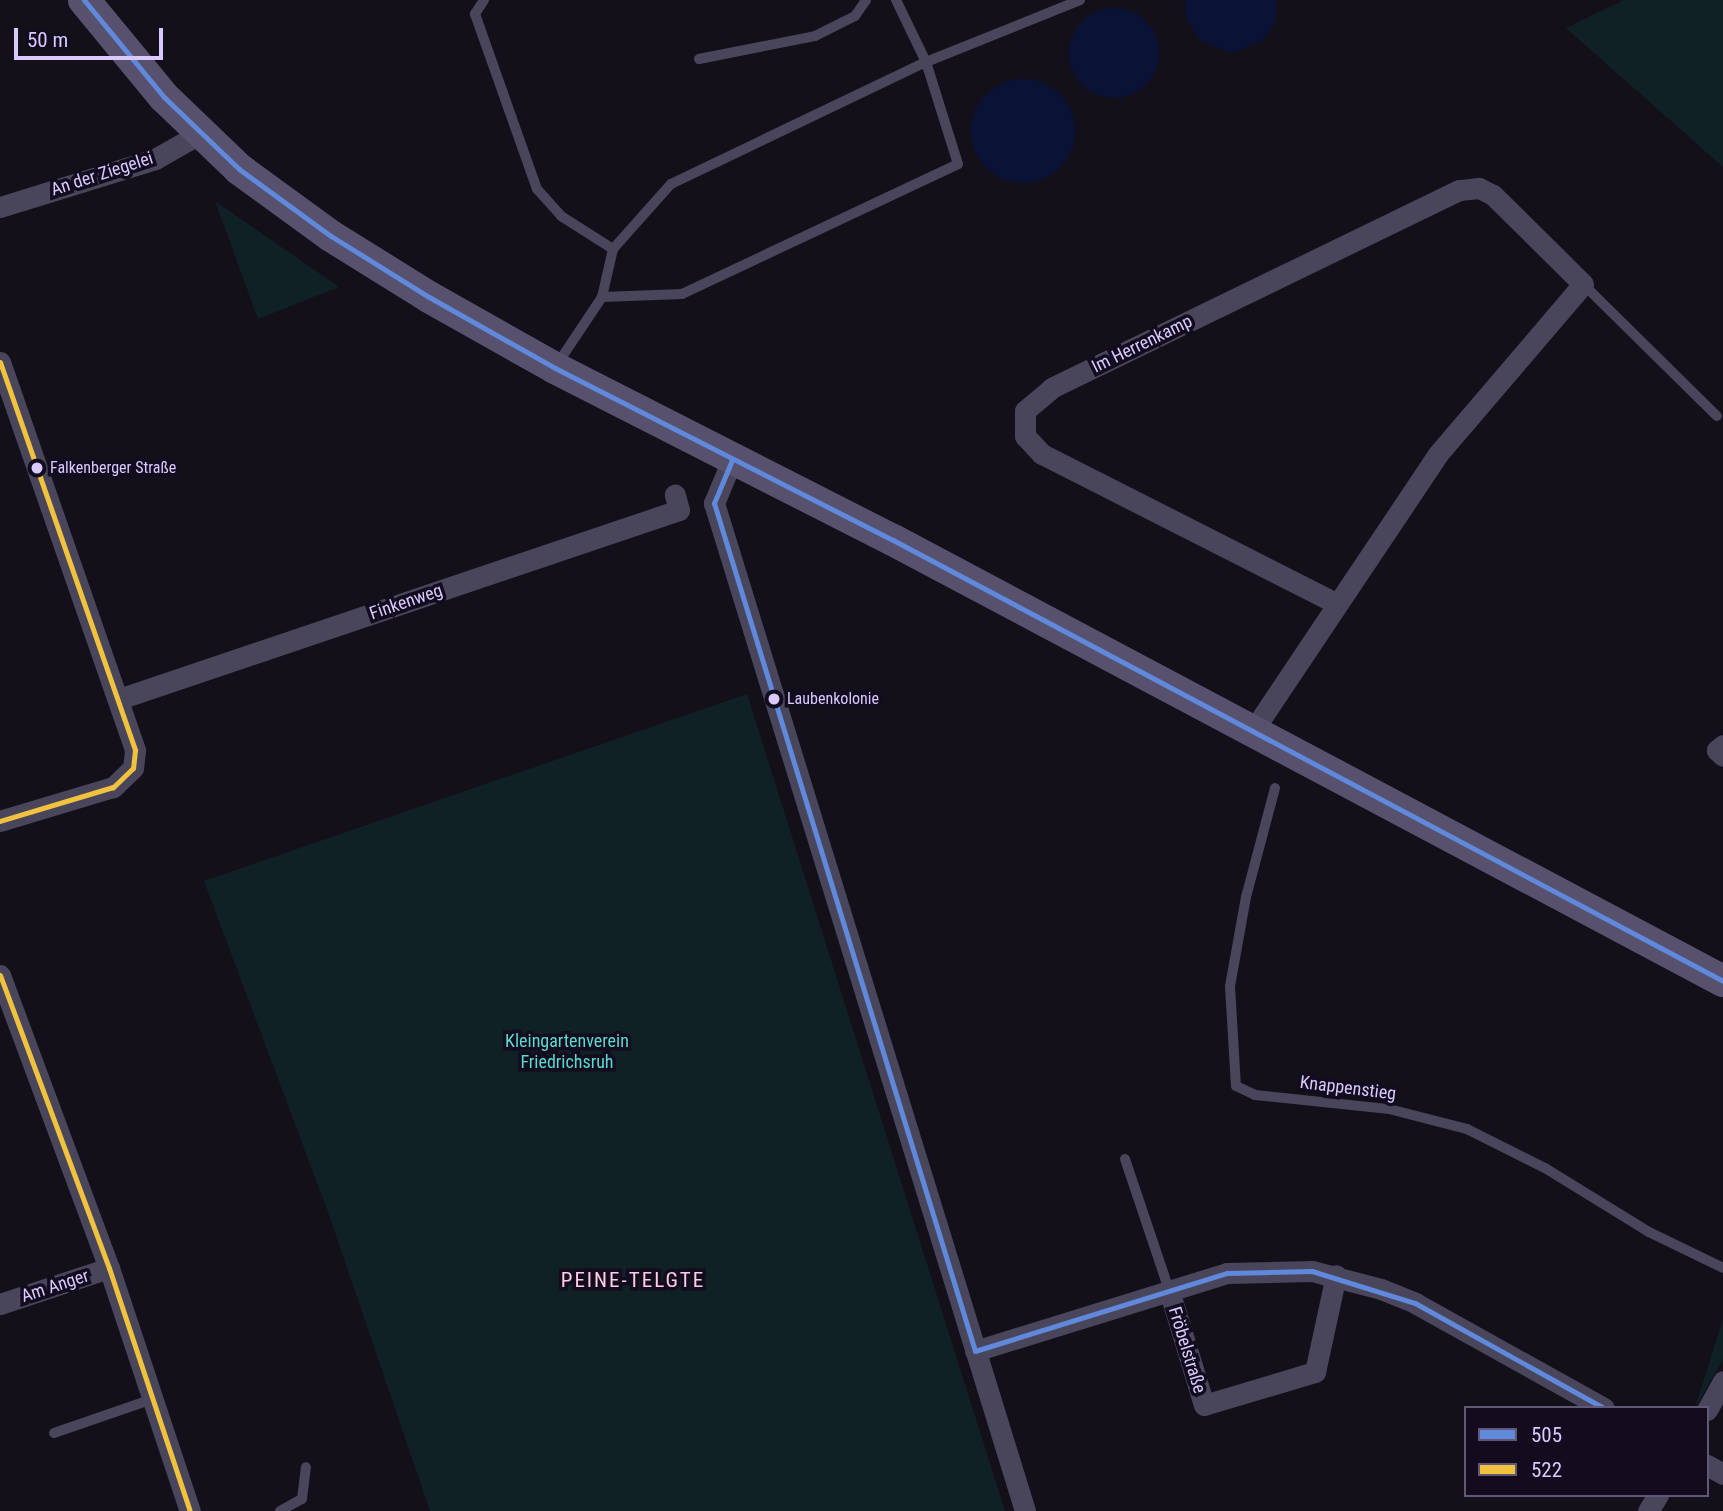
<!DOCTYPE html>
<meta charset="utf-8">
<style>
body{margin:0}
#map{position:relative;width:1723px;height:1511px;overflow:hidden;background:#13101a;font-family:"Roboto Condensed",sans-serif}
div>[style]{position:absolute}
.green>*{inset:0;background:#102125}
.water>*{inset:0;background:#0a1336}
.round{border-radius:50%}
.service>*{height:10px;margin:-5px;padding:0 5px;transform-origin:5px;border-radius:5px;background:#49455b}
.minor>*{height:21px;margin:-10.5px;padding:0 10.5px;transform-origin:10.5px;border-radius:10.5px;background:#49455b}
.secondary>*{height:32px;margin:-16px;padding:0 16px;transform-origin:16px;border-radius:16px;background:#57516e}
.bus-1>*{height:5px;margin:-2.5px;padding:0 2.5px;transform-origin:2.5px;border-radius:2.5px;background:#6089dc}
.bus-2>*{height:5px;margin:-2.5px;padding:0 2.5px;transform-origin:2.5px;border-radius:2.5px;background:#f0c23d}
.dots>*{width:19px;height:19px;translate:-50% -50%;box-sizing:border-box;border:4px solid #120c1e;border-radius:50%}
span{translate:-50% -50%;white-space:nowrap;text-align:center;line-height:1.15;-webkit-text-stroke:7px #120c1e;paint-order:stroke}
.bus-label{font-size:16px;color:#d8cafe}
.left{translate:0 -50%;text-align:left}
.street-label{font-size:18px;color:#d8cafe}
.park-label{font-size:18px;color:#58dcd0}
.quarter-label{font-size:21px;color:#fecce4;letter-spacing:2px}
.legend{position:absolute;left:1464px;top:1406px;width:245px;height:91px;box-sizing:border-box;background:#120c1e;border:2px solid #615878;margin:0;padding:9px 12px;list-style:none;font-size:21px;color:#d8cafe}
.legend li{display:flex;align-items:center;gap:14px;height:35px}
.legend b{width:35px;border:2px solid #615878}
.scale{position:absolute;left:14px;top:28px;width:149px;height:32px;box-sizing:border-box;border:4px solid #d8cafe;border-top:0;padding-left:9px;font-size:21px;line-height:24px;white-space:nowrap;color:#d8cafe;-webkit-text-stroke:5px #120c1e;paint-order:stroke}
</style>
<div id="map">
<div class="green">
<i style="clip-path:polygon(1624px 0,1723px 0,1723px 167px,1566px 28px)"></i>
<i style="clip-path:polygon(215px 201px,339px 287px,258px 319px)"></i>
<i style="clip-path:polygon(747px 694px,1005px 1511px,430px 1511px,328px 1212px,204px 881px)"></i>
<i style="clip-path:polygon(1723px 1319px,1723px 1359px,1695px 1408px)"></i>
</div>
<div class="water">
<i style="clip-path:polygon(1277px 0,1275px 23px,1262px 41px,1231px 53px,1199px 40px,1186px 17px,1185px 0)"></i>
<i class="round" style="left:1069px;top:8px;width:90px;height:90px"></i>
<i class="round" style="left:971px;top:79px;width:104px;height:104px"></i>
</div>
<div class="service">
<i style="left:484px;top:0;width:17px;rotate:123deg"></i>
<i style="left:475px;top:14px;width:186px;rotate:70.5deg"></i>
<i style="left:537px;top:189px;width:36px;rotate:48deg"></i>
<i style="left:561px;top:216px;width:62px;rotate:32.4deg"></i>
<i style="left:699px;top:59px;width:118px;rotate:-11.2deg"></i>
<i style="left:815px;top:36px;width:45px;rotate:-26.6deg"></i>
<i style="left:855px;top:16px;width:19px;rotate:-55deg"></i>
<i style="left:1583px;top:284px;width:188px;rotate:44.6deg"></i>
<i style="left:602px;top:297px;width:80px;rotate:-2.1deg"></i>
<i style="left:682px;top:294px;width:305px;rotate:-25.2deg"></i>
<i style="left:958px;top:164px;width:107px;rotate:-107.4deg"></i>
<i style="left:926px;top:62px;width:166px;rotate:-21.9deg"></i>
<i style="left:556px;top:366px;width:83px;rotate:-56.3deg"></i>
<i style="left:602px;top:297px;width:49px;rotate:-77.1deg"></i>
<i style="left:613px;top:249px;width:87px;rotate:-48.3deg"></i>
<i style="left:671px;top:184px;width:283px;rotate:-25.6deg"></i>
<i style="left:926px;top:62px;width:69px;rotate:-115.8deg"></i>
<i style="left:1275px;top:788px;width:113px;rotate:104.9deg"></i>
<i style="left:1246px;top:897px;width:90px;rotate:100.2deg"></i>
<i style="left:1230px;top:986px;width:100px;rotate:86.6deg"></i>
<i style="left:1236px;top:1086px;width:21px;rotate:25deg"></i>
<i style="left:1255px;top:1095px;width:135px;rotate:6deg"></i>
<i style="left:1389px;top:1109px;width:81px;rotate:14.4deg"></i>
<i style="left:1467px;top:1129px;width:87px;rotate:26.6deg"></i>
<i style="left:1545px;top:1168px;width:122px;rotate:31.6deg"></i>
<i style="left:1649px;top:1232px;width:82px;rotate:25.9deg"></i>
<i style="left:1125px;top:1159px;width:138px;rotate:71.4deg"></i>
<i style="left:54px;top:1433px;width:105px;rotate:-19deg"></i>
<i style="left:280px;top:1511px;width:25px;rotate:-29deg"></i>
<i style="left:302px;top:1499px;width:32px;rotate:-83deg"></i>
</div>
<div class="minor">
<i style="left:0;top:207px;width:162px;rotate:-17.2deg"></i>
<i style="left:155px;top:159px;width:53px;rotate:-29.5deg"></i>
<i style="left:0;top:362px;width:411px;rotate:70.8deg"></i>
<i style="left:135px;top:750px;width:18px;rotate:96deg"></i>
<i style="left:133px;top:768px;width:28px;rotate:136deg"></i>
<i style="left:113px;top:787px;width:118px;rotate:163.3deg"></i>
<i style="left:732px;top:460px;width:47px;rotate:112.7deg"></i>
<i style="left:714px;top:503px;width:1055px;rotate:72.85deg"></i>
<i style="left:119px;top:699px;width:591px;rotate:-18.65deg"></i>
<i style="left:679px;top:510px;width:16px;rotate:-105deg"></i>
<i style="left:1252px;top:732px;width:334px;rotate:-56.2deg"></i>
<i style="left:1438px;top:454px;width:223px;rotate:-49.5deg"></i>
<i style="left:1583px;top:284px;width:127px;rotate:-135.3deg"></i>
<i style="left:1493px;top:195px;width:16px;rotate:-153deg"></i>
<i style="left:1479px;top:188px;width:20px;rotate:174deg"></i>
<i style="left:1459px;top:190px;width:453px;rotate:154.1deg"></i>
<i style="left:1052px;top:388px;width:35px;rotate:140deg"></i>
<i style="left:1025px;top:411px;width:25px;rotate:90deg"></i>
<i style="left:1025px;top:436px;width:25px;rotate:47deg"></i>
<i style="left:1042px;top:454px;width:330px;rotate:26.9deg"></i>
<i style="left:1723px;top:745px;width:8px;rotate:140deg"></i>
<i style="left:1717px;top:750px;width:8px;rotate:45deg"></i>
<i style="left:0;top:975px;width:313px;rotate:69.6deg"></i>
<i style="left:109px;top:1268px;width:256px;rotate:71.6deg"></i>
<i style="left:1169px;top:1290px;width:120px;rotate:73.1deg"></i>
<i style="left:1204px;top:1405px;width:116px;rotate:-16.6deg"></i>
<i style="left:1315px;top:1372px;width:99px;rotate:-77.8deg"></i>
<i style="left:0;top:1304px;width:115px;rotate:-18.3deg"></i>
<i style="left:975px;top:1351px;width:264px;rotate:-17.2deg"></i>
<i style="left:1227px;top:1273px;width:85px;rotate:-1.3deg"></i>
<i style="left:1312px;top:1271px;width:71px;rotate:14.6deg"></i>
<i style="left:1381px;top:1289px;width:37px;rotate:22deg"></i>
<i style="left:1415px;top:1303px;width:216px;rotate:29.1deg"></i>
<i style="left:1707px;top:1410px;width:33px;rotate:-61deg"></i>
<i style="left:1707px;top:1465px;width:18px;rotate:29deg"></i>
<i style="left:1648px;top:1511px;width:19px;rotate:-58deg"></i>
</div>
<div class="secondary">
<i style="left:84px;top:0;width:126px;rotate:50.5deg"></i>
<i style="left:164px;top:97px;width:104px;rotate:43.8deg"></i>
<i style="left:239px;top:169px;width:114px;rotate:36.1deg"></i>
<i style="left:331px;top:236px;width:115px;rotate:31.9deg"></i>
<i style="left:429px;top:297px;width:145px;rotate:29.4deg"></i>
<i style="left:555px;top:368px;width:379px;rotate:27deg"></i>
<i style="left:893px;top:540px;width:940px;rotate:27.98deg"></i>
</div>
<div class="bus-1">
<i style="left:84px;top:0;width:126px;rotate:50.5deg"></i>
<i style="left:164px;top:97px;width:104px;rotate:43.8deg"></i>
<i style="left:239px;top:169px;width:114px;rotate:36.1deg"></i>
<i style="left:331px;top:236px;width:115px;rotate:31.9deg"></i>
<i style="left:429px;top:297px;width:145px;rotate:29.4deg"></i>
<i style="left:555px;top:368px;width:379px;rotate:27deg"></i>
<i style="left:893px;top:540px;width:940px;rotate:27.98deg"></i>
<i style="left:732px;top:460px;width:47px;rotate:112.7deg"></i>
<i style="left:714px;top:503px;width:887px;rotate:72.89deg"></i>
<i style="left:975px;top:1351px;width:264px;rotate:-17.2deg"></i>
<i style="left:1227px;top:1273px;width:85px;rotate:-1.3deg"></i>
<i style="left:1312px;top:1271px;width:108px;rotate:17.3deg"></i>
<i style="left:1415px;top:1303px;width:216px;rotate:29.1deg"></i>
</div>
<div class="bus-2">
<i style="left:0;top:362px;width:411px;rotate:70.8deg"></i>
<i style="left:135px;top:750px;width:18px;rotate:96deg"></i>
<i style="left:133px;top:768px;width:28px;rotate:136deg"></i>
<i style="left:113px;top:787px;width:118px;rotate:163.3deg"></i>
<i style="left:0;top:975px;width:313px;rotate:69.6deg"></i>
<i style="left:109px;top:1268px;width:256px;rotate:71.6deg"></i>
</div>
<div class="dots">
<i style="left:37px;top:468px;background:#d8cafe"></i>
<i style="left:774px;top:699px;background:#d8cafe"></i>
</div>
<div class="bus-label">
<span class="left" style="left:50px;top:468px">Falkenberger Straße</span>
<span class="left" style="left:787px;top:699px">Laubenkolonie</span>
</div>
<div class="street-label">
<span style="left:102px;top:174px;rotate:-18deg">An der Ziegelei</span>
<span style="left:1142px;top:344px;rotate:-26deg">Im Herrenkamp</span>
<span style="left:406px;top:602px;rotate:-19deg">Finkenweg</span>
<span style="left:1348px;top:1088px;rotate:7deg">Knappenstieg</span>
<span style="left:55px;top:1286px;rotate:-18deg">Am Anger</span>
<span style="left:1187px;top:1350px;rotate:73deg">Fröbelstraße</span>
</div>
<div class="park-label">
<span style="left:567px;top:1052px">Kleingartenverein<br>Friedrichsruh</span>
</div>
<div class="quarter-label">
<span style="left:633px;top:1280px">PEINE-TELGTE</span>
</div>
<ul class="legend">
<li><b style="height:9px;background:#6089dc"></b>505</li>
<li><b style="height:9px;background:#f0c23d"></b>522</li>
</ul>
<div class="scale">50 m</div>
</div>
